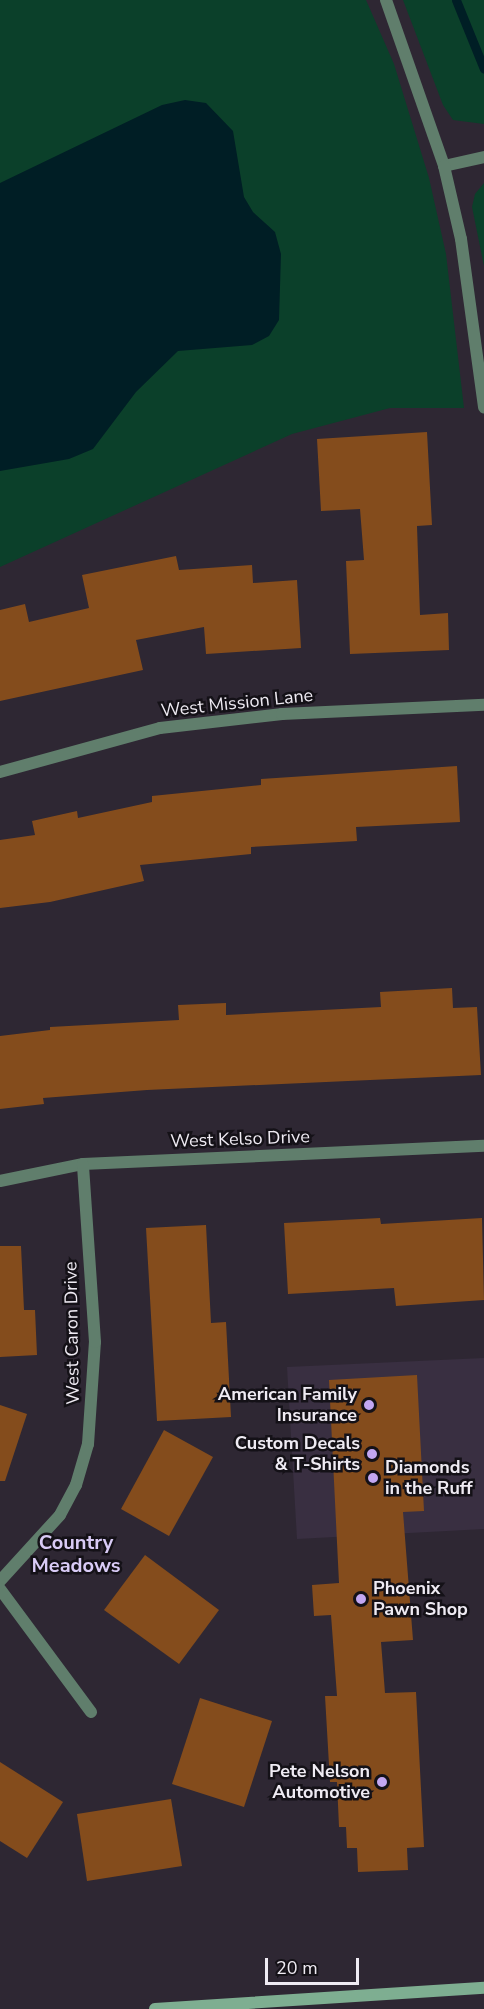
<!DOCTYPE html>
<style>
body{margin:0}
#map{position:relative;width:484px;height:2009px;overflow:hidden;background:#2e2733;font-family:"Nunito Sans",sans-serif}
div>[style]{position:absolute}
.built>*{inset:0;background:#392f41}
.green>*{inset:0;background:#0b402a}
.water>*{inset:0;background:#001e25}
.stream>*{height:9px;margin:-4.5px;padding:0 4.5px;transform-origin:4.5px;border-radius:4.5px;background:#001e25}
.building>*{inset:0;background:#844c1c}
.minor>*{height:12px;margin:-6px;padding:0 6px;transform-origin:6px;border-radius:6px;background:#607e6c}
.tertiary>*{height:12px;margin:-6px;padding:0 6px;transform-origin:6px;border-radius:6px;background:#607e6c}
.secondary>*{height:12px;margin:-6px;padding:0 6px;transform-origin:6px;border-radius:6px;background:#7eae91}
.dots>*{width:16px;height:16px;translate:-50% -50%;box-sizing:border-box;border:3px solid #141117;border-radius:50%}
span{translate:-50% -50%;white-space:nowrap;text-align:center;line-height:1.15;-webkit-text-stroke:5px #141117;paint-order:stroke}
.street-label{font-size:18px;color:#efebf3}
.poi-label{font-size:18px;color:#efebf3;font-weight:700}
.right{translate:-100% -50%;text-align:right}
.left{translate:0 -50%;text-align:left}
.neighbourhood-label{font-size:20px;color:#d9cbf6;font-weight:700}
.scale{position:absolute;left:265px;top:1958px;width:94px;height:27px;box-sizing:border-box;border:3px solid #efebf3;border-top:0;padding-left:8px;font-size:18px;line-height:21px;white-space:nowrap;color:#efebf3;-webkit-text-stroke:4px #141117;paint-order:stroke}
</style>
<div id="map">
<div class="built">
<i style="clip-path:polygon(484px 1358px,484px 1529px,297px 1539px,287px 1367px)"></i>
</div>
<div class="green">
<i style="clip-path:polygon(0 0,366px 0,394px 64px,429px 178px,446px 254px,464px 408px,390px 408px,292px 434px,0 567px)"></i>
<i style="clip-path:polygon(403px 0,484px 0,484px 124px,453px 120px,443px 105px)"></i>
<i style="clip-path:polygon(484px 183px,484px 266px,472px 207px,475px 194px)"></i>
</div>
<div class="water">
<i style="clip-path:polygon(185px 100px,206px 103px,233px 131px,244px 197px,253px 212px,275px 232px,281px 254px,279px 320px,269px 336px,252px 345px,178px 351px,136px 392px,93px 449px,69px 459px,0 471px,0 183px,162px 105px)"></i>
</div>
<div class="stream">
<i style="left:456px;top:0;width:74px;rotate:67.9deg"></i>
</div>
<div class="building">
<i style="clip-path:polygon(427px 432px,432px 525px,417px 526px,420px 615px,448px 613px,449px 650px,350px 654px,346px 561px,364px 560px,360px 509px,321px 511px,317px 439px)"></i>
<i style="clip-path:polygon(176px 556px,179px 570px,252px 565px,253px 583px,297px 580px,301px 648px,206px 654px,204px 627px,136px 640px,143px 670px,0 701px,0 610px,25px 604px,29px 622px,89px 608px,82px 575px)"></i>
<i style="clip-path:polygon(457px 766px,460px 822px,356px 827px,357px 841px,251px 847px,251px 854px,140px 865px,144px 881px,50px 902px,0 908px,0 840px,35px 835px,32px 821px,77px 811px,78px 818px,152px 802px,152px 796px,261px 785px,261px 779px)"></i>
<i style="clip-path:polygon(452px 988px,453px 1008px,477px 1007px,481px 1075px,147px 1090px,43px 1098px,44px 1104px,0 1109px,0 1036px,50px 1030px,50px 1027px,179px 1020px,178px 1005px,226px 1003px,226px 1015px,381px 1007px,380px 992px)"></i>
<i style="clip-path:polygon(380px 1218px,381px 1224px,482px 1218px,484px 1300px,396px 1306px,394px 1288px,288px 1294px,284px 1223px)"></i>
<i style="clip-path:polygon(206px 1225px,211px 1323px,226px 1322px,231px 1417px,157px 1421px,146px 1228px)"></i>
<i style="clip-path:polygon(0 1246px,21px 1246px,24px 1310px,35px 1310px,37px 1355px,0 1357px)"></i>
<i style="clip-path:polygon(417px 1375px,424px 1511px,403px 1512px,413px 1640px,381px 1642px,385px 1693px,416px 1692px,424px 1847px,407px 1848px,408px 1870px,358px 1872px,357px 1848px,347px 1848px,346px 1827px,339px 1827px,337px 1782px,330px 1782px,325px 1696px,337px 1696px,331px 1615px,314px 1616px,312px 1585px,339px 1583px,329px 1380px)"></i>
<i style="clip-path:polygon(0 1405px,27px 1414px,5px 1481px,0 1481px)"></i>
<i style="clip-path:polygon(164px 1430px,213px 1457px,169px 1536px,121px 1509px)"></i>
<i style="clip-path:polygon(145px 1555px,219px 1610px,179px 1664px,104px 1610px)"></i>
<i style="clip-path:polygon(200px 1698px,272px 1721px,244px 1807px,172px 1784px)"></i>
<i style="clip-path:polygon(0 1762px,63px 1802px,27px 1858px,0 1841px)"></i>
<i style="clip-path:polygon(171px 1799px,182px 1866px,87px 1881px,77px 1814px)"></i>
</div>
<div class="minor">
<i style="left:444px;top:166px;width:41px;rotate:-12.7deg"></i>
<i style="left:0;top:772px;width:166px;rotate:-15.4deg"></i>
<i style="left:160px;top:728px;width:123px;rotate:-6.5deg"></i>
<i style="left:282px;top:714px;width:202px;rotate:-2.6deg"></i>
<i style="left:0;top:1181px;width:85px;rotate:-11.6deg"></i>
<i style="left:83px;top:1164px;width:401px;rotate:-2.6deg"></i>
<i style="left:0;top:1581px;width:89px;rotate:-47.7deg"></i>
<i style="left:60px;top:1515px;width:34px;rotate:-62deg"></i>
<i style="left:76px;top:1485px;width:43px;rotate:-73.7deg"></i>
<i style="left:88px;top:1444px;width:102px;rotate:-86.1deg"></i>
<i style="left:95px;top:1342px;width:178px;rotate:-93.9deg"></i>
<i style="left:0;top:1589px;width:153px;rotate:53.5deg"></i>
</div>
<div class="tertiary">
<i style="left:386px;top:0;width:176px;rotate:70.7deg"></i>
<i style="left:444px;top:166px;width:75px;rotate:76.9deg"></i>
<i style="left:461px;top:239px;width:170px;rotate:82.2deg"></i>
</div>
<div class="secondary">
<i style="left:155px;top:2009px;width:330px;rotate:-3.7deg"></i>
</div>
<div class="dots">
<i style="left:369px;top:1405px;background:#c3a7f2"></i>
<i style="left:372px;top:1454px;background:#c3a7f2"></i>
<i style="left:373px;top:1478px;background:#c3a7f2"></i>
<i style="left:361px;top:1599px;background:#c3a7f2"></i>
<i style="left:382px;top:1782px;background:#c3a7f2"></i>
</div>
<div class="street-label">
<span style="left:237px;top:703px;rotate:-6deg">West Mission Lane</span>
<span style="left:240px;top:1139px;rotate:-2deg">West Kelso Drive</span>
<span style="left:72px;top:1333px;rotate:-91deg">West Caron Drive</span>
</div>
<div class="poi-label">
<span class="right" style="left:357px;top:1405px">American Family<br>Insurance</span>
<span class="right" style="left:360px;top:1454px">Custom Decals<br>&amp; T-Shirts</span>
<span class="left" style="left:385px;top:1478px">Diamonds<br>in the Ruff</span>
<span class="left" style="left:373px;top:1599px">Phoenix<br>Pawn Shop</span>
<span class="right" style="left:370px;top:1782px">Pete Nelson<br>Automotive</span>
</div>
<div class="neighbourhood-label">
<span style="left:76px;top:1554px">Country<br>Meadows</span>
</div>
<div class="scale">20 m</div>
</div>
